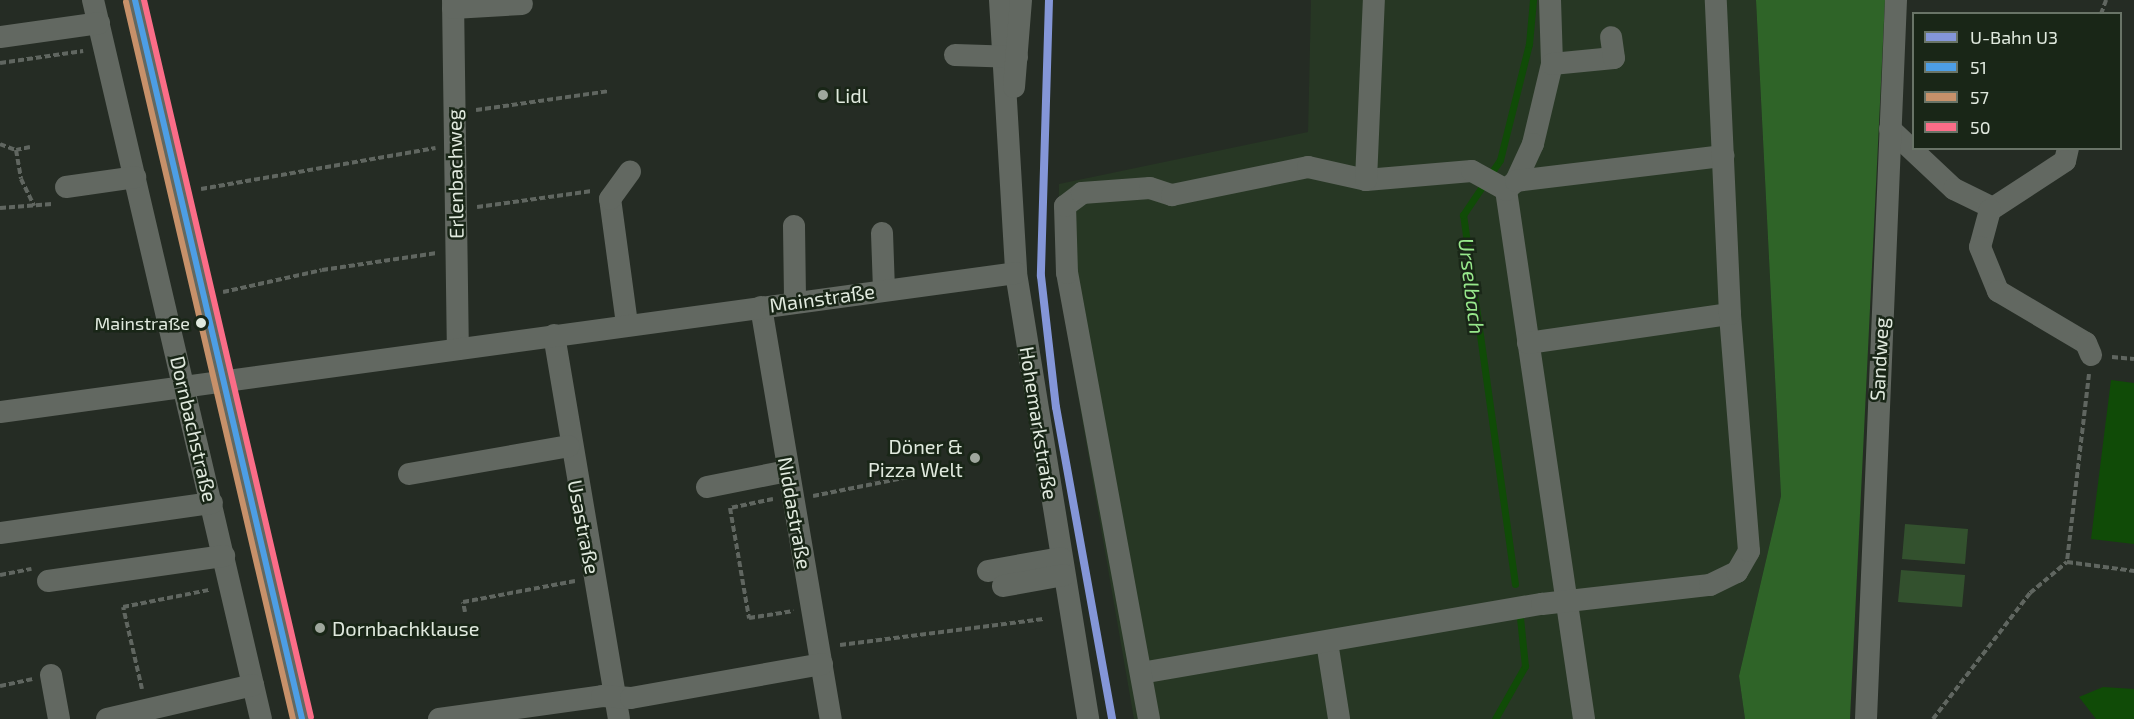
<!DOCTYPE html>
<meta charset="utf-8">
<style>
body{margin:0}
#map{position:relative;width:2134px;height:719px;overflow:hidden;background:#252c24;font-family:"Exo 2",sans-serif}
div>[style]{position:absolute}
.built>*{inset:0;background:#273724}
.green>*{inset:0;background:#33512e}
.forest>*{inset:0;background:#2f6428}
.water>*{inset:0;background:#104b07}
.stream>*{height:7px;margin:-3.5px;padding:0 3.5px;transform-origin:3.5px;border-radius:3.5px;background:#104b07}
.path>*{height:4px;margin-top:-2px;transform-origin:0;background:repeating-linear-gradient(90deg,#606660 0 6px,transparent 0 9px)}
.minor>*{height:22px;margin:-11px;padding:0 11px;transform-origin:11px;border-radius:11px;background:#626861}
.bus-1>*{height:6px;margin:-3px;padding:0 3px;transform-origin:3px;border-radius:3px;background:#4d9ee5}
.bus-2>*{height:6px;margin:-3px;padding:0 3px;transform-origin:3px;border-radius:3px;background:#c7916a}
.bus-3>*{height:6px;margin:-3px;padding:0 3px;transform-origin:3px;border-radius:3px;background:#fb6d88}
.metro-1>*{height:8px;margin:-4px;padding:0 4px;transform-origin:4px;border-radius:4px;background:#8496d8}
.dots>*{width:16px;height:16px;translate:-50% -50%;box-sizing:border-box;border:3px solid #192617;border-radius:50%}
span{translate:-50% -50%;white-space:nowrap;text-align:center;line-height:1.15;-webkit-text-stroke:5px #192617;paint-order:stroke}
.bus-label{font-size:18px;color:#e0e9de}
.right{translate:-100% -50%;text-align:right}
.poi-label{font-size:20px;color:#e0e9de}
.left{translate:0 -50%;text-align:left}
.street-label{font-size:20px;color:#e0e9de}
.water-label{font-size:21px;color:#97e88b;font-style:italic}
.legend{position:absolute;left:1912px;top:12px;width:210px;height:138px;box-sizing:border-box;background:#192617;border:2px solid #697467;margin:0;padding:8px 10px;list-style:none;font-size:18px;color:#e0e9de}
.legend li{display:flex;align-items:center;gap:12px;height:30px}
.legend b{width:30px;border:2px solid #697467}
</style>
<div id="map">
<div class="built">
<i style="clip-path:polygon(1311px 0,1756px 0,1781px 496px,1739px 676px,1745px 719px,1134px 719px,1057px 274px,1059px 184px,1308px 132px)"></i>
</div>
<div class="green">
<i style="clip-path:polygon(1905px 524px,1968px 529px,1965px 564px,1902px 559px)"></i>
<i style="clip-path:polygon(1901px 570px,1965px 575px,1962px 607px,1898px 602px)"></i>
</div>
<div class="forest">
<i style="clip-path:polygon(1756px 0,1885px 0,1850px 719px,1745px 719px,1739px 676px,1781px 496px)"></i>
</div>
<div class="water">
<i style="clip-path:polygon(2111px 380px,2134px 383px,2134px 544px,2091px 539px)"></i>
<i style="clip-path:polygon(2103px 687px,2134px 689px,2134px 719px,2096px 719px,2079px 697px)"></i>
</div>
<div class="stream">
<i style="left:1515px;top:584px;width:373px;rotate:-98deg"></i>
<i style="left:1463px;top:215px;width:66px;rotate:-56.1deg"></i>
<i style="left:1500px;top:160px;width:120px;rotate:-76deg"></i>
<i style="left:1529px;top:44px;width:44px;rotate:-84.8deg"></i>
<i style="left:1495px;top:719px;width:61px;rotate:-60.5deg"></i>
<i style="left:1525px;top:666px;width:48px;rotate:-95.9deg"></i>
</div>
<div class="path">
<i style="left:2101px;top:14px;width:15px;rotate:-70deg"></i>
<i style="left:0;top:63px;width:84px;rotate:-8.2deg"></i>
<i style="left:476px;top:110px;width:134px;rotate:-8.1deg"></i>
<i style="left:0;top:144px;width:17px;rotate:21deg"></i>
<i style="left:30px;top:147px;width:14px;rotate:168deg"></i>
<i style="left:16px;top:150px;width:29px;rotate:80deg"></i>
<i style="left:21px;top:179px;width:30px;rotate:64deg"></i>
<i style="left:201px;top:189px;width:238px;rotate:-9.9deg"></i>
<i style="left:477px;top:207px;width:116px;rotate:-7.9deg"></i>
<i style="left:0;top:208px;width:52px;rotate:-4.4deg"></i>
<i style="left:223px;top:292px;width:101px;rotate:-12.5deg"></i>
<i style="left:322px;top:270px;width:116px;rotate:-8.4deg"></i>
<i style="left:2112px;top:357px;width:22px;rotate:5deg"></i>
<i style="left:2089px;top:374px;width:189px;rotate:96.7deg"></i>
<i style="left:2067px;top:562px;width:68px;rotate:7.7deg"></i>
<i style="left:813px;top:496px;width:97px;rotate:-11.3deg"></i>
<i style="left:773px;top:499px;width:44px;rotate:168.2deg"></i>
<i style="left:730px;top:508px;width:112px;rotate:80.2deg"></i>
<i style="left:749px;top:618px;width:45px;rotate:-9deg"></i>
<i style="left:0;top:575px;width:32px;rotate:-11deg"></i>
<i style="left:465px;top:612px;width:10px;rotate:-101deg"></i>
<i style="left:463px;top:602px;width:114px;rotate:-10.6deg"></i>
<i style="left:840px;top:645px;width:205px;rotate:-7.3deg"></i>
<i style="left:0;top:686px;width:33px;rotate:-12deg"></i>
<i style="left:142px;top:689px;width:84px;rotate:-103deg"></i>
<i style="left:123px;top:607px;width:88px;rotate:-11.2deg"></i>
<i style="left:1933px;top:719px;width:159px;rotate:-52.4deg"></i>
<i style="left:2030px;top:593px;width:48px;rotate:-40deg"></i>
</div>
<div class="minor">
<i style="left:93px;top:0;width:738px;rotate:76.85deg"></i>
<i style="left:135px;top:0;width:738px;rotate:76.92deg"></i>
<i style="left:453px;top:0;width:349px;rotate:89.2deg"></i>
<i style="left:1000px;top:0;width:273px;rotate:86.6deg"></i>
<i style="left:1016px;top:273px;width:452px;rotate:80.8deg"></i>
<i style="left:1550px;top:0;width:64px;rotate:88.2deg"></i>
<i style="left:1552px;top:64px;width:82px;rotate:103.4deg"></i>
<i style="left:1533px;top:144px;width:41px;rotate:114.7deg"></i>
<i style="left:1516px;top:181px;width:13px;rotate:138deg"></i>
<i style="left:1506px;top:190px;width:535px;rotate:81.61deg"></i>
<i style="left:453px;top:8px;width:69px;rotate:-3.3deg"></i>
<i style="left:0;top:37px;width:100px;rotate:-8deg"></i>
<i style="left:955px;top:55px;width:62px;rotate:1.8deg"></i>
<i style="left:1552px;top:64px;width:62px;rotate:-5.5deg"></i>
<i style="left:1614px;top:58px;width:21px;rotate:-98deg"></i>
<i style="left:1014px;top:87px;width:87px;rotate:-85.4deg"></i>
<i style="left:1890px;top:129px;width:88px;rotate:43.2deg"></i>
<i style="left:1954px;top:189px;width:43px;rotate:26deg"></i>
<i style="left:2068px;top:148px;width:13px;rotate:103deg"></i>
<i style="left:2065px;top:161px;width:90px;rotate:146.8deg"></i>
<i style="left:1990px;top:210px;width:38px;rotate:105deg"></i>
<i style="left:1980px;top:247px;width:48px;rotate:67.8deg"></i>
<i style="left:1998px;top:291px;width:102px;rotate:30.6deg"></i>
<i style="left:2086px;top:343px;width:13px;rotate:67deg"></i>
<i style="left:1366px;top:180px;width:106px;rotate:-4.9deg"></i>
<i style="left:1472px;top:171px;width:39px;rotate:29deg"></i>
<i style="left:1516px;top:181px;width:209px;rotate:-6.9deg"></i>
<i style="left:66px;top:187px;width:70px;rotate:-8.2deg"></i>
<i style="left:794px;top:226px;width:76px;rotate:89.2deg"></i>
<i style="left:882px;top:233px;width:57px;rotate:88deg"></i>
<i style="left:761px;top:307px;width:418px;rotate:80.4deg"></i>
<i style="left:627px;top:324px;width:126px;rotate:-97.7deg"></i>
<i style="left:610px;top:199px;width:34px;rotate:-54deg"></i>
<i style="left:554px;top:335px;width:389px;rotate:80.4deg"></i>
<i style="left:1528px;top:343px;width:204px;rotate:-8.2deg"></i>
<i style="left:0;top:412px;width:1025px;rotate:-7.79deg"></i>
<i style="left:409px;top:474px;width:162px;rotate:-9.9deg"></i>
<i style="left:707px;top:487px;width:82px;rotate:-11.3deg"></i>
<i style="left:0;top:533px;width:214px;rotate:-8.1deg"></i>
<i style="left:988px;top:571px;width:74px;rotate:-10.1deg"></i>
<i style="left:48px;top:581px;width:178px;rotate:-8.1deg"></i>
<i style="left:1003px;top:586px;width:62px;rotate:-10.2deg"></i>
<i style="left:1327px;top:642px;width:78px;rotate:81.1deg"></i>
<i style="left:1141px;top:673px;width:407px;rotate:-9.8deg"></i>
<i style="left:1542px;top:604px;width:169px;rotate:-6.5deg"></i>
<i style="left:1710px;top:585px;width:30px;rotate:-26deg"></i>
<i style="left:1737px;top:572px;width:24px;rotate:-60deg"></i>
<i style="left:1749px;top:551px;width:238px;rotate:-94.6deg"></i>
<i style="left:1730px;top:314px;width:314px;rotate:-92.6deg"></i>
<i style="left:51px;top:675px;width:45px;rotate:79.7deg"></i>
<i style="left:107px;top:719px;width:150px;rotate:-13.1deg"></i>
<i style="left:439px;top:719px;width:165px;rotate:-8deg"></i>
<i style="left:602px;top:696px;width:29px;rotate:4deg"></i>
<i style="left:631px;top:698px;width:194px;rotate:-10.1deg"></i>
<i style="left:1149px;top:719px;width:453px;rotate:-100.4deg"></i>
<i style="left:1067px;top:273px;width:67px;rotate:-91.7deg"></i>
<i style="left:1065px;top:206px;width:21px;rotate:-37deg"></i>
<i style="left:1082px;top:193px;width:68px;rotate:-4.2deg"></i>
<i style="left:1150px;top:188px;width:23px;rotate:18deg"></i>
<i style="left:1172px;top:195px;width:139px;rotate:-11.6deg"></i>
<i style="left:1308px;top:167px;width:59px;rotate:12.6deg"></i>
<i style="left:1366px;top:180px;width:180px;rotate:-87.5deg"></i>
<i style="left:1866px;top:719px;width:720px;rotate:-87.61deg"></i>
</div>
<div class="bus-1">
<i style="left:135px;top:0;width:738px;rotate:76.92deg"></i>
</div>
<div class="bus-2">
<i style="left:126px;top:2px;width:736px;rotate:76.89deg"></i>
</div>
<div class="bus-3">
<i style="left:144px;top:0;width:736px;rotate:76.89deg"></i>
</div>
<div class="metro-1">
<i style="left:1049px;top:0;width:276px;rotate:91.7deg"></i>
<i style="left:1041px;top:276px;width:132px;rotate:83.5deg"></i>
<i style="left:1056px;top:407px;width:317px;rotate:79.8deg"></i>
</div>
<div class="dots">
<i style="left:823px;top:95px;background:#9fa79d"></i>
<i style="left:201px;top:323px;background:#e0e9de"></i>
<i style="left:975px;top:458px;background:#9fa79d"></i>
<i style="left:320px;top:628px;background:#9fa79d"></i>
</div>
<div class="bus-label">
<span class="right" style="left:190px;top:323px">Mainstraße</span>
</div>
<div class="poi-label">
<span class="left" style="left:835px;top:95px">Lidl</span>
<span class="right" style="left:963px;top:458px">Döner &amp;<br>Pizza Welt</span>
<span class="left" style="left:332px;top:628px">Dornbachklause</span>
</div>
<div class="street-label">
<span style="left:455px;top:174px;rotate:-91deg">Erlenbachweg</span>
<span style="left:822px;top:298px;rotate:-8deg">Mainstraße</span>
<span style="left:1879px;top:359px;rotate:-87deg">Sandweg</span>
<span style="left:1039px;top:423px;rotate:81deg">Hohemarkstraße</span>
<span style="left:194px;top:429px;rotate:77deg">Dornbachstraße</span>
<span style="left:795px;top:513px;rotate:80deg">Niddastraße</span>
<span style="left:584px;top:527px;rotate:79deg">Usastraße</span>
</div>
<div class="water-label">
<span style="left:1472px;top:286px;rotate:83deg">Urselbach</span>
</div>
<ul class="legend">
<li><b style="height:8px;background:#8496d8"></b>U-Bahn U3</li>
<li><b style="height:8px;background:#4d9ee5"></b>51</li>
<li><b style="height:8px;background:#c7916a"></b>57</li>
<li><b style="height:8px;background:#fb6d88"></b>50</li>
</ul>
</div>
